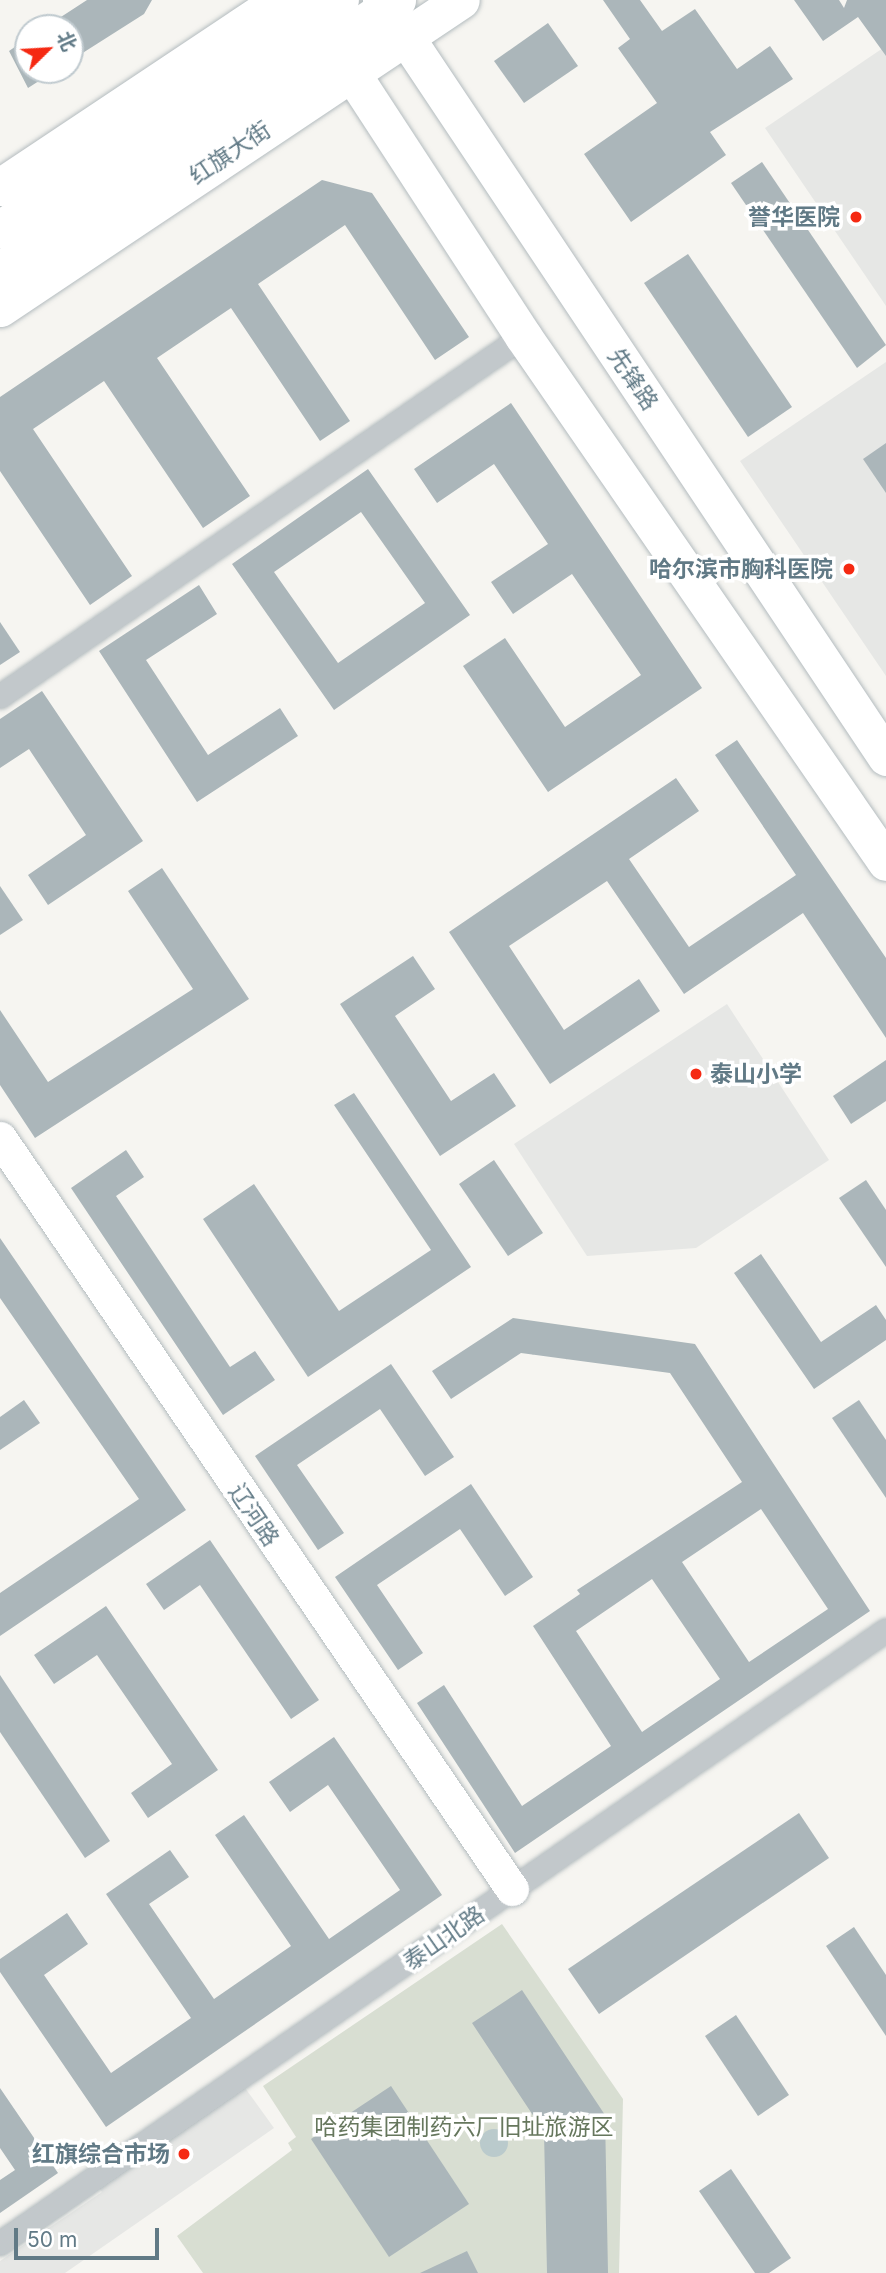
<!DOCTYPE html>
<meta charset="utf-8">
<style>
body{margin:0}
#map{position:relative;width:886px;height:2273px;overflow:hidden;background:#f6f5f1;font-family:Inter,"Noto Sans SC",sans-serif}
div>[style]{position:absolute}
.built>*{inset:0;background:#e6e7e5}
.green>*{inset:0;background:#d8ded2}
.water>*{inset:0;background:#bacacc}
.round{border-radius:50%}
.building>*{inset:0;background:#abb6ba}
.roads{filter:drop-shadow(0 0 2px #b4bcbf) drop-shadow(0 0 2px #b4bcbf)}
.minor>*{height:23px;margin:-11.5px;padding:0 11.5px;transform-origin:11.5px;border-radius:11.5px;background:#c2c8cb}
.secondary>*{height:33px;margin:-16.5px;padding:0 16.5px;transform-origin:16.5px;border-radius:16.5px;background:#fff}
.primary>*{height:37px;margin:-18.5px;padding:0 18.5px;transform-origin:18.5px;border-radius:18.5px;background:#fff}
.dots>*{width:19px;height:19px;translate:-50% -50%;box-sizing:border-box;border:4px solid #fff;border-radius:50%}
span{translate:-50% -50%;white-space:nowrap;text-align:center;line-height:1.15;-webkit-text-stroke:7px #fff;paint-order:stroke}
.street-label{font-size:23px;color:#617a86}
.poi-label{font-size:23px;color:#617a86;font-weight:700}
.right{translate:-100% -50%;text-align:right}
.left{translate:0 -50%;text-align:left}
.park-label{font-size:23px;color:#66775d}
.north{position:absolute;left:14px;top:14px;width:70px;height:70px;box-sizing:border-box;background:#fff;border:2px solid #c0cacf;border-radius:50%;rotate:66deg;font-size:19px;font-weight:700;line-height:28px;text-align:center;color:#617a86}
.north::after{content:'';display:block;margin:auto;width:24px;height:32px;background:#f52912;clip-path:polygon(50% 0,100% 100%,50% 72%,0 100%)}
.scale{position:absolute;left:14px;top:2228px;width:145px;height:32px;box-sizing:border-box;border:4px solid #617a86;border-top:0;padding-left:9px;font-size:21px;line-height:24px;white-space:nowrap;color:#617a86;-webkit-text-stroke:5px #fff;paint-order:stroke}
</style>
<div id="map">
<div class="built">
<i style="clip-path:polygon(886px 46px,886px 306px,765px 128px)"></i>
<i style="clip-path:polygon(886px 362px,886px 676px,740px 461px)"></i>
<i style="clip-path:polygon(727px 1004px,829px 1160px,696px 1248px,587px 1256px,514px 1144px)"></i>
<i style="clip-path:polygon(240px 2081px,274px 2128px,65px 2273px,0 2273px,0 2261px,102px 2192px,94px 2181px)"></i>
</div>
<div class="green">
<i style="clip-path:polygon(502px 1924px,623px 2099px,619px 2273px,203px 2273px,177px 2236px,292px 2150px,288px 2143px,296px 2137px,263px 2086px)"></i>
</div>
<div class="water">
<i class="round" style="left:480px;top:2129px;width:28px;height:28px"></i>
</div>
<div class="building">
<i style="clip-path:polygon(87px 0,152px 0,144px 14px,70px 61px,70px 28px,44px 28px)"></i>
<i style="clip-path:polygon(603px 0,640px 0,662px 31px,695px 9px,737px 69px,770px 46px,793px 79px,710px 132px,726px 155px,631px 222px,584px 154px,657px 103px,618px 48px,630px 39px)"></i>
<i style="clip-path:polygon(794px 0,839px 0,844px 8px,847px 0,886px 0,886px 56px,858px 17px,823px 41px)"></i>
<i style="clip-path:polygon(548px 23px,578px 66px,524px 103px,494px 61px)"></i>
<i style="clip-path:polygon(28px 38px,28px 70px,56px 70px,28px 88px,9px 51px)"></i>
<i style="clip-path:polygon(762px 162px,886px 345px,857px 368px,731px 183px)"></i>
<i style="clip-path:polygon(322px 180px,372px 193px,469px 337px,435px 360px,345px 225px,258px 284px,350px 421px,320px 441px,231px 308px,157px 358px,250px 496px,203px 528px,104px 381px,33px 429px,132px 576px,90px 605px,0 471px,0 397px)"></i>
<i style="clip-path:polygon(688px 254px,792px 407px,748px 437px,644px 283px)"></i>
<i style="clip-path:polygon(511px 403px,702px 688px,548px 792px,463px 666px,505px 638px,565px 727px,641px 675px,572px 574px,513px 614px,491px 582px,548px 544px,494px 464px,437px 503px,414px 469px)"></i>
<i style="clip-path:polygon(886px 443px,886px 493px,863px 459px)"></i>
<i style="clip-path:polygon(evenodd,368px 469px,470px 615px,334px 710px,232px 564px,368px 469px,361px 512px,425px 603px,338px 663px,274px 572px,361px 512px)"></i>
<i style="clip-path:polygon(199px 585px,217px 614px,146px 660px,208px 755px,280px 708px,298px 736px,197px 802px,99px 651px)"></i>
<i style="clip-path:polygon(0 622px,20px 652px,0 665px)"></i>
<i style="clip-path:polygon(42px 691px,143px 841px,48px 905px,28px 875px,86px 835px,29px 749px,0 768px,0 719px)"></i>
<i style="clip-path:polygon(737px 740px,886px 958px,886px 1038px,803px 913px,684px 994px,607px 881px,509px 946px,564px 1030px,639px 979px,660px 1011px,550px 1084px,449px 932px,676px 778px,699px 811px,629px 859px,689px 947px,796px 875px,715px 755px)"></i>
<i style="clip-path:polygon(162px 868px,249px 999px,35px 1138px,0 1085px,0 1010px,48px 1082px,193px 989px,128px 891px)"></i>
<i style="clip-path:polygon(0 886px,23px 920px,0 935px)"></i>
<i style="clip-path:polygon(413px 956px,435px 989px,395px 1016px,451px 1101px,494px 1073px,516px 1106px,440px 1156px,340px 1004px)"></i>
<i style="clip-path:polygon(886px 1060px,886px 1101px,851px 1124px,833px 1096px)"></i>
<i style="clip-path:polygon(354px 1093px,471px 1267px,308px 1377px,203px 1219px,254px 1184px,339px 1311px,431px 1250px,334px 1105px)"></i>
<i style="clip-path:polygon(126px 1150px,144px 1177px,116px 1196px,230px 1367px,255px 1351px,275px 1380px,223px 1415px,71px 1188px)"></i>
<i style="clip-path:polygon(494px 1160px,543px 1233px,508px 1256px,459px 1184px)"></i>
<i style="clip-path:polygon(866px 1180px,886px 1210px,886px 1267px,839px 1198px)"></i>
<i style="clip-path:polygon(0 1238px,186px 1510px,0 1636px,0 1593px,139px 1499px,0 1298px)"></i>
<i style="clip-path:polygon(761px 1254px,821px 1342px,876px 1305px,886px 1320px,886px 1340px,814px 1389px,734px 1273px)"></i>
<i style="clip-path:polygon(evenodd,513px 1318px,695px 1344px,870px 1611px,515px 1853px,417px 1703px,444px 1685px,522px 1806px,611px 1746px,533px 1626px,580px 1594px,577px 1590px,742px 1482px,670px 1373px,521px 1353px,451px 1399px,432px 1371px,513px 1318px,761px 1509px,828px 1609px,749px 1662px,682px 1562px,761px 1509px,513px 1318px,652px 1579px,720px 1679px,642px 1732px,576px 1631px,652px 1579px)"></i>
<i style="clip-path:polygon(391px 1364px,454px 1457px,425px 1476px,380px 1409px,297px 1465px,344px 1533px,318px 1550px,255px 1456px)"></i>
<i style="clip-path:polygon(24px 1400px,40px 1423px,0 1450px,0 1417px)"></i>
<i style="clip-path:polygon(859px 1400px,886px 1440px,886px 1498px,832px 1418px)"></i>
<i style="clip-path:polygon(471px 1484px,533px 1577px,505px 1596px,460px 1529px,377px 1585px,423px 1653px,398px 1670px,335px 1577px)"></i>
<i style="clip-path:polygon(210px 1540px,319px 1700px,291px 1719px,200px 1585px,164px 1610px,146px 1584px)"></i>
<i style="clip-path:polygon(106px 1606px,218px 1770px,148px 1818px,131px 1793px,172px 1764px,97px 1655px,54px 1684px,34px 1655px)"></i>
<i style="clip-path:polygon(0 1675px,110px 1841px,85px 1858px,0 1732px)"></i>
<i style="clip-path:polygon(334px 1737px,442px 1895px,106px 2127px,0 1972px,0 1959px,67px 1913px,88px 1944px,44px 1975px,111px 2073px,191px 2018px,106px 1894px,170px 1850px,189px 1877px,149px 1904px,214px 1999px,291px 1946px,215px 1835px,244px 1815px,329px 1939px,400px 1890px,328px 1785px,290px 1812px,269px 1782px)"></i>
<i style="clip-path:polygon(799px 1813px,829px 1858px,599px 2014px,568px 1969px)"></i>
<i style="clip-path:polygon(854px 1927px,886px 1975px,886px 2036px,826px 1946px)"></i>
<i style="clip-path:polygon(522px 1990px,605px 2115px,608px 2273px,547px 2273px,544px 2132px,472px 2023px)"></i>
<i style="clip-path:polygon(736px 2015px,789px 2095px,758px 2116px,705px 2036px)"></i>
<i style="clip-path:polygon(391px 2086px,469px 2204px,389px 2257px,311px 2139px)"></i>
<i style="clip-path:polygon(0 2088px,58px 2173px,0 2213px,0 2180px,15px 2170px,0 2148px)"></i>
<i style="clip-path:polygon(731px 2169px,791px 2258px,769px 2273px,755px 2273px,699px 2191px)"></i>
<i style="clip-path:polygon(467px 2251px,478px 2273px,420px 2273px)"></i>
</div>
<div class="roads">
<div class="minor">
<i style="left:0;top:696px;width:635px;rotate:-34.54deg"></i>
<i style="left:0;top:2243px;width:1077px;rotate:-34.68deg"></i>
</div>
<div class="secondary">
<i style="left:0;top:1138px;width:909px;rotate:55.72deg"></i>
</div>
<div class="primary">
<i style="left:304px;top:0;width:401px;rotate:56.9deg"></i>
<i style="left:523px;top:336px;width:639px;rotate:55.39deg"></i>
<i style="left:381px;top:0;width:910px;rotate:56.29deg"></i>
<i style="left:0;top:187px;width:337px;rotate:-33.7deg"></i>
<i style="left:0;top:229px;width:410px;rotate:-34deg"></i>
<i style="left:0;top:270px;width:480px;rotate:-34.2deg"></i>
<i style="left:0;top:308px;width:554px;rotate:-33.75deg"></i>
</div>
</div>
<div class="dots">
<i style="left:856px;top:217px;background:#f52912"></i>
<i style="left:849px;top:569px;background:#f52912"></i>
<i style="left:696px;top:1074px;background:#f52912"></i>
<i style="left:184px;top:2154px;background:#f52912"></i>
</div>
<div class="street-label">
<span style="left:230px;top:153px;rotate:-34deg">红旗大街</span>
<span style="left:633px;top:379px;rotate:56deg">先锋路</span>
<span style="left:254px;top:1515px;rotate:56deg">辽河路</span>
<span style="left:444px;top:1938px;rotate:-35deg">泰山北路</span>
</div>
<div class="poi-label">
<span class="right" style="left:840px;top:217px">誉华医院</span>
<span class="right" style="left:833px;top:569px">哈尔滨市胸科医院</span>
<span class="left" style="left:710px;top:1074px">泰山小学</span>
<span class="right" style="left:170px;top:2154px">红旗综合市场</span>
</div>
<div class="park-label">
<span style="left:464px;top:2127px">哈药集团制药六厂旧址旅游区</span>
</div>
<div class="north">北</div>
<div class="scale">50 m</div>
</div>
